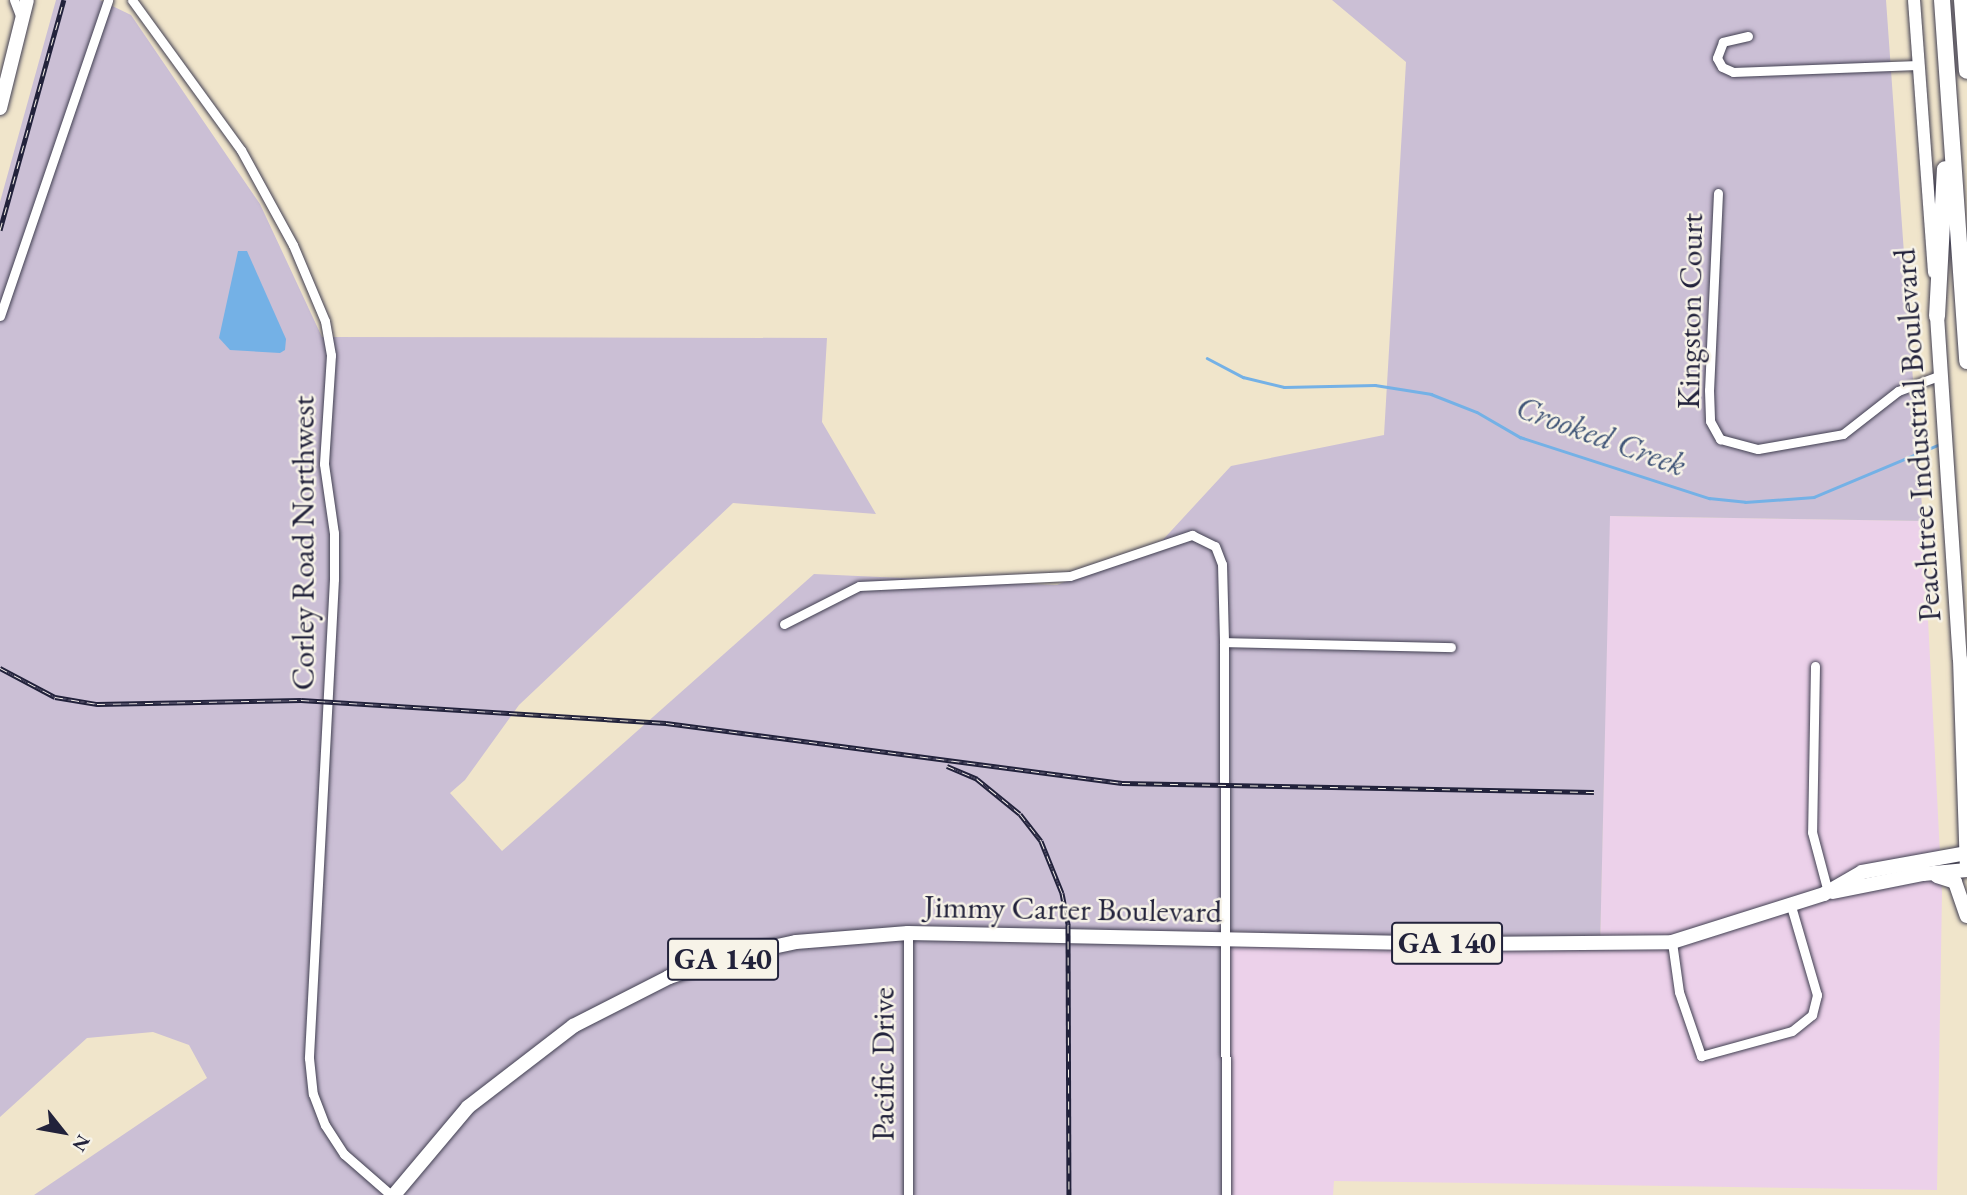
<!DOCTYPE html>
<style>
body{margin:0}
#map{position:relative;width:1967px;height:1195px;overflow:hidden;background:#f0e5cb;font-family:"EB Garamond",serif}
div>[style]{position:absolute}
.built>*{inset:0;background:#ecd1ea}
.industrial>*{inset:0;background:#cbbfd5}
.water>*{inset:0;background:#74b1e6}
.stream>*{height:2.5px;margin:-1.25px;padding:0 1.25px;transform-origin:1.25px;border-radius:1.25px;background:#74b1e6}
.roads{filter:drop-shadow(0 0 2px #413f51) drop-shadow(0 0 2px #413f51)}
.street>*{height:9px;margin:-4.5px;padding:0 4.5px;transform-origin:4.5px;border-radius:4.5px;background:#fff}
.secondary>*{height:12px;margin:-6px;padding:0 6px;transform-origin:6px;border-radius:6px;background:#fff}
.primary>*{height:14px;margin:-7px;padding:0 7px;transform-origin:7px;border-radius:7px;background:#fff}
.highway>*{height:16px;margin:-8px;padding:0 8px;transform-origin:8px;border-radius:8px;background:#fff}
.rail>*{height:5px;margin-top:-2.5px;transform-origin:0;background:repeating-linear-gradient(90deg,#f7f3e8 0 8px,#22223b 0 16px);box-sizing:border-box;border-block:2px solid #22223b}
span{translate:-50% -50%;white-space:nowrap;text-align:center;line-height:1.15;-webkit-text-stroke:5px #f7f3e8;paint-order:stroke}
.shield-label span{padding:2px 5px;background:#f7f3e8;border:2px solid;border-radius:5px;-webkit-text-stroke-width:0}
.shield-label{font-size:30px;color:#22223b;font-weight:700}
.street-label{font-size:32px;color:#22223b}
.water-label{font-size:33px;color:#3f5477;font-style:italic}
.north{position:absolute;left:28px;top:1097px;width:70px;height:70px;-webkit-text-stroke:5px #f7f3e8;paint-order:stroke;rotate:121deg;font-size:19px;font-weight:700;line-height:28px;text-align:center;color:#22223b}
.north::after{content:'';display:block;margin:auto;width:24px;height:32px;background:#22223b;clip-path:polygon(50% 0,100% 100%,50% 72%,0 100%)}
</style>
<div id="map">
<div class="built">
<i style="clip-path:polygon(1609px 516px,1923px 521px,1942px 893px,1937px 1190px,1334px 1181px,1333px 1195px,1229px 1195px,1229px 931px,1600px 950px)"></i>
</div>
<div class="industrial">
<i style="clip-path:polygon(56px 0,100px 0,131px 15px,260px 204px,322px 337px,827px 338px,822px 422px,876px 514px,733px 503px,519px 705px,465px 780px,450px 793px,502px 851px,814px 574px,1057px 585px,1159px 544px,1231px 466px,1384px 435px,1406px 62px,1332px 0,1886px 0,1923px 521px,1610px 516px,1600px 950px,1230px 931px,1229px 1195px,34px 1195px,207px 1078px,189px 1045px,153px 1032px,87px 1038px,0 1117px,0 202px)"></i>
</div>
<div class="water">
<i style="clip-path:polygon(238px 251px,247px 251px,286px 339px,285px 350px,280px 353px,230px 350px,219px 338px)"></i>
</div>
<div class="stream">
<i style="left:1207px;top:358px;width:41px;rotate:27.8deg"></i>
<i style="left:1243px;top:377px;width:42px;rotate:13.7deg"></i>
<i style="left:1284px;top:387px;width:91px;rotate:-1.3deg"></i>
<i style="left:1375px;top:385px;width:57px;rotate:9.1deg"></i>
<i style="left:1431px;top:394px;width:49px;rotate:21.4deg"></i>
<i style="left:1477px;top:412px;width:50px;rotate:30.2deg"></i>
<i style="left:1520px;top:437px;width:199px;rotate:17.9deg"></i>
<i style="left:1709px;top:498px;width:36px;rotate:6deg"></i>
<i style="left:1745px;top:502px;width:69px;rotate:-4.1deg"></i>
<i style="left:1814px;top:497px;width:134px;rotate:-22.8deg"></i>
</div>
<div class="roads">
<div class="street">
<i style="left:14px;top:0;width:19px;rotate:69deg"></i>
<i style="left:132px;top:0;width:185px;rotate:54deg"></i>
<i style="left:241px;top:150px;width:108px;rotate:61.3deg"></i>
<i style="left:293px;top:245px;width:82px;rotate:67.2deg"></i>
<i style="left:325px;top:321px;width:35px;rotate:80deg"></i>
<i style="left:331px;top:355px;width:109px;rotate:93.7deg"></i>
<i style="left:324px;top:464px;width:70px;rotate:81.8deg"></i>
<i style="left:334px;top:533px;width:46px;rotate:90deg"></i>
<i style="left:334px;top:579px;width:480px;rotate:93deg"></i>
<i style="left:309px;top:1058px;width:36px;rotate:84deg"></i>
<i style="left:313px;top:1094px;width:33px;rotate:69deg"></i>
<i style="left:325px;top:1125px;width:35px;rotate:57deg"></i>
<i style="left:344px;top:1154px;width:62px;rotate:41.1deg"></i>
<i style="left:1748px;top:36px;width:26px;rotate:167deg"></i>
<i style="left:1723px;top:42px;width:17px;rotate:111deg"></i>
<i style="left:1717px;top:58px;width:10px;rotate:61deg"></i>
<i style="left:1722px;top:67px;width:12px;rotate:24deg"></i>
<i style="left:1733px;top:72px;width:185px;rotate:-2.2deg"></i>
<i style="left:1718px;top:193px;width:197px;rotate:92.6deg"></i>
<i style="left:1709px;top:390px;width:31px;rotate:88deg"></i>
<i style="left:1710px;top:421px;width:21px;rotate:61deg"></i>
<i style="left:1720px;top:439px;width:39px;rotate:15deg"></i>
<i style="left:1758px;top:449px;width:86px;rotate:-10deg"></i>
<i style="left:1843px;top:434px;width:70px;rotate:-38deg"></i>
<i style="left:1898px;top:391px;width:46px;rotate:-20.4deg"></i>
<i style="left:0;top:316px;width:334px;rotate:-71.1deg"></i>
<i style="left:784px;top:624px;width:84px;rotate:-26.9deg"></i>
<i style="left:859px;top:586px;width:211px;rotate:-2.7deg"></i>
<i style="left:1070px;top:576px;width:129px;rotate:-18.6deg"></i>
<i style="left:1192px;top:535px;width:25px;rotate:26deg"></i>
<i style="left:1215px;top:546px;width:19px;rotate:69deg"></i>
<i style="left:1222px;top:564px;width:78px;rotate:88.5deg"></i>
<i style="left:1224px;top:642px;width:553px;rotate:89.79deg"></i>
<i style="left:1224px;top:642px;width:227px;rotate:1.3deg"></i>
<i style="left:1815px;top:666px;width:166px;rotate:91deg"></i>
<i style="left:1812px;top:832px;width:62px;rotate:75.1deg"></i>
<i style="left:1672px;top:942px;width:50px;rotate:82deg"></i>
<i style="left:1679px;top:992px;width:68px;rotate:71deg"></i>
<i style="left:1701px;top:1056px;width:94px;rotate:-15.4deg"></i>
<i style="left:1792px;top:1031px;width:26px;rotate:-39deg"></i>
<i style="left:1812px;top:1015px;width:21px;rotate:-76deg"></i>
<i style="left:1817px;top:995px;width:93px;rotate:-106.3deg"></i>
<i style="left:908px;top:1195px;width:262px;rotate:-90deg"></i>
</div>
<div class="secondary">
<i style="left:1914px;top:0;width:273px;rotate:85.8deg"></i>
</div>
<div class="primary">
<i style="left:0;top:108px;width:111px;rotate:-76deg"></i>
<i style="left:1937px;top:316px;width:344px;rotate:86.2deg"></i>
<i style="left:1960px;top:659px;width:207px;rotate:88.1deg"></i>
<i style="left:1937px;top:876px;width:19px;rotate:18deg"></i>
<i style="left:1955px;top:882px;width:36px;rotate:71deg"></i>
<i style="left:1833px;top:892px;width:92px;rotate:-11.3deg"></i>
<i style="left:1923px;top:874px;width:44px;rotate:-5.2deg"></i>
<i style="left:394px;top:1195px;width:115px;rotate:-49.9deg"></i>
<i style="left:468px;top:1107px;width:133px;rotate:-37.6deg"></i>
<i style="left:573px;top:1026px;width:108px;rotate:-27deg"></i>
<i style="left:669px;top:977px;width:65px;rotate:-18.7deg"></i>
<i style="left:731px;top:956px;width:66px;rotate:-12.2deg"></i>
<i style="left:796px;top:942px;width:112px;rotate:-4.6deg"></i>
<i style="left:908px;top:933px;width:554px;rotate:1.14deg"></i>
<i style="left:1462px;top:944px;width:210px;rotate:-0.5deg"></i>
<i style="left:1672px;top:942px;width:159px;rotate:-17.5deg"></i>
<i style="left:1824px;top:894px;width:44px;rotate:-30.1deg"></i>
<i style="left:1862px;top:872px;width:107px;rotate:-10.3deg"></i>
</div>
<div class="highway">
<i style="left:1942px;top:0;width:362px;rotate:86deg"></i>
<i style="left:1962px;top:0;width:71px;rotate:86deg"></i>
<i style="left:1937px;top:316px;width:147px;rotate:-86.9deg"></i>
</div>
</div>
<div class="rail">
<i style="left:0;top:230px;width:239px;rotate:-74.5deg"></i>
<i style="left:0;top:668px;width:62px;rotate:27.8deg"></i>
<i style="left:55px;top:697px;width:43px;rotate:9.5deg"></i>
<i style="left:97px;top:704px;width:204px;rotate:-1.1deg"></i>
<i style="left:301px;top:700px;width:366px;rotate:3.6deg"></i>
<i style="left:666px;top:723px;width:460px;rotate:7.5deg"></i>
<i style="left:1122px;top:783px;width:472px;rotate:1.1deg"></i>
<i style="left:947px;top:766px;width:33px;rotate:23deg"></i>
<i style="left:977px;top:779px;width:55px;rotate:39.1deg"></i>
<i style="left:1020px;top:814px;width:34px;rotate:52deg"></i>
<i style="left:1041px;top:841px;width:56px;rotate:68deg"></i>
<i style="left:1062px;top:893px;width:33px;rotate:79deg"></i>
<i style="left:1068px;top:925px;width:270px;rotate:89.8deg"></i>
</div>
<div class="shield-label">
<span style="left:1447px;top:943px">GA 140</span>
<span style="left:723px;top:959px">GA 140</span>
</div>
<div class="street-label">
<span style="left:1690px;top:311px;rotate:-89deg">Kingston Court</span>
<span style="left:1917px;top:435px;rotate:-94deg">Peachtree Industrial Boulevard</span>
<span style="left:303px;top:543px;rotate:-90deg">Corley Road Northwest</span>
<span style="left:1073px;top:909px;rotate:1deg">Jimmy Carter Boulevard</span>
<span style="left:883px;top:1064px;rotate:-90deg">Pacific Drive</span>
</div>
<div class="water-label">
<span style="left:1601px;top:436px;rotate:20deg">Crooked Creek</span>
</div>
<div class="north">N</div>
</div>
